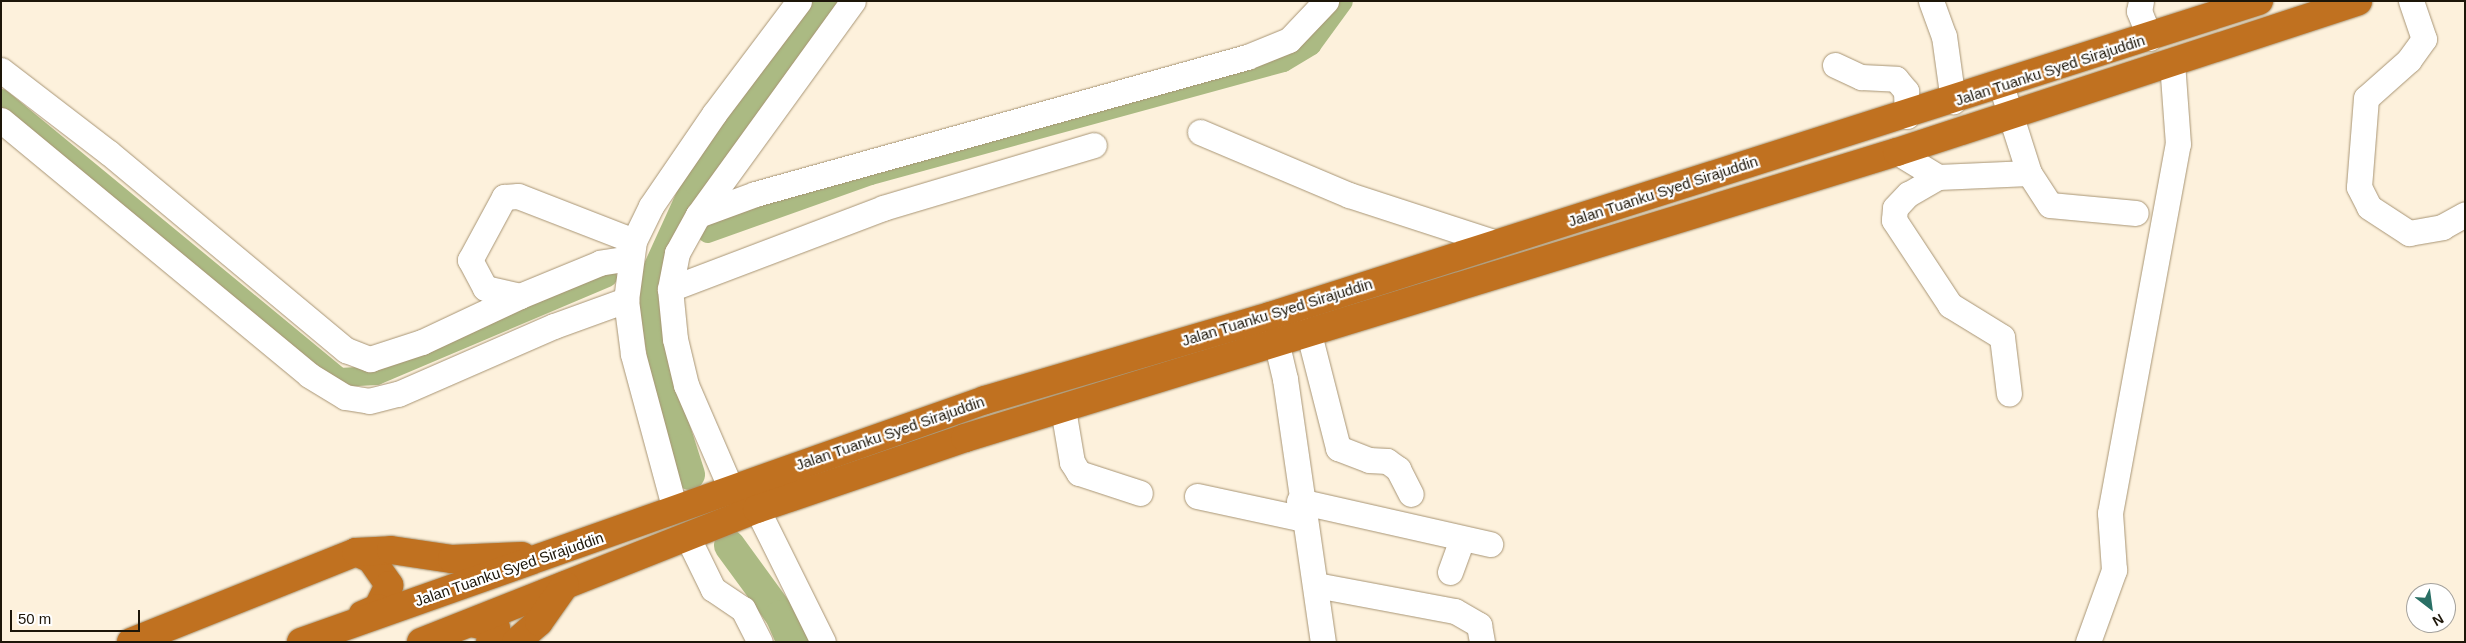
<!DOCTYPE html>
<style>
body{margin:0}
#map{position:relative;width:2466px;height:643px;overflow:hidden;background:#fdf1dc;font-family:Helvetica,sans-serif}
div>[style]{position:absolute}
.canal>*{height:19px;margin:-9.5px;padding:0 9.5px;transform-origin:9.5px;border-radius:9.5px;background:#abba83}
.river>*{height:31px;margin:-15.5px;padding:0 15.5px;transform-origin:15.5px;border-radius:15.5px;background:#abba83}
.roads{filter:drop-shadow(0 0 1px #a89575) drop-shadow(0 0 1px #a89575)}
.minor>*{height:25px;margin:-12.5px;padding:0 12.5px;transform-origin:12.5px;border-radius:12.5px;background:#fff}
.highway>*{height:28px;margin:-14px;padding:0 14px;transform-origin:14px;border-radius:14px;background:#c07120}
span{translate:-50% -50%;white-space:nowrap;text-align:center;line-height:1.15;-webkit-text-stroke:4.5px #fff;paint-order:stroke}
.street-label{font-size:15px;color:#1d1609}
.frame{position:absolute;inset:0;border:2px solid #1d1609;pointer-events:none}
.north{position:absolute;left:2406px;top:583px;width:50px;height:50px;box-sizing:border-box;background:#fff;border:1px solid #a5a29d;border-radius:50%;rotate:150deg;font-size:14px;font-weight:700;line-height:20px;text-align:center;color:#1d1609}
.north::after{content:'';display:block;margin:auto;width:18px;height:22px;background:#296f65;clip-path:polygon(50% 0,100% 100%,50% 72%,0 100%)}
.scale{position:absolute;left:10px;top:610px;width:130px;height:22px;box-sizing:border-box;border:2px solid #1d1609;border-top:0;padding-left:6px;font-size:15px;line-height:18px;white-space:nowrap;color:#1d1609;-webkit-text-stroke:4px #fff;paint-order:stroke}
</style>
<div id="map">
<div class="canal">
<i style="left:1px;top:98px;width:438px;rotate:39.5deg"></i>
<i style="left:339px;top:377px;width:37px;rotate:-3deg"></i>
<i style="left:376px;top:375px;width:251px;rotate:-23deg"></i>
<i style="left:707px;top:233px;width:173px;rotate:-19.6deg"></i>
<i style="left:870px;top:175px;width:428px;rotate:-15.3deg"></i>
<i style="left:1283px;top:62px;width:33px;rotate:-31deg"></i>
<i style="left:1311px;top:45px;width:54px;rotate:-54deg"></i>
</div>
<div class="river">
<i style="left:689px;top:474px;width:56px;rotate:-107.8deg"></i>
<i style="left:672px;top:421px;width:139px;rotate:-98.7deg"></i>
<i style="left:651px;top:284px;width:113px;rotate:-65.5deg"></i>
<i style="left:698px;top:181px;width:224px;rotate:-53.5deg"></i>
<i style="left:729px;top:545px;width:87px;rotate:53.9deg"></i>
<i style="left:780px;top:615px;width:30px;rotate:66deg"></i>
</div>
<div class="roads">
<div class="minor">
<i style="left:1931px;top:1px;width:37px;rotate:70deg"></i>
<i style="left:1944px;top:36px;width:66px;rotate:82.1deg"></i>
<i style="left:2141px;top:1px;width:10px;rotate:101deg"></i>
<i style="left:2139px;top:11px;width:29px;rotate:68deg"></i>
<i style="left:2411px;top:1px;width:40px;rotate:71.1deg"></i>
<i style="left:2424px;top:39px;width:26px;rotate:126deg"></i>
<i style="left:2409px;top:60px;width:57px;rotate:138.5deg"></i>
<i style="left:2366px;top:98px;width:89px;rotate:94.5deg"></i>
<i style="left:2359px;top:187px;width:22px;rotate:63deg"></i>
<i style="left:2369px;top:207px;width:48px;rotate:33deg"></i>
<i style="left:2409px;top:233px;width:34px;rotate:-10deg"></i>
<i style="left:2442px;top:227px;width:26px;rotate:-29deg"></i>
<i style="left:1835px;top:65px;width:29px;rotate:25deg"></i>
<i style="left:1861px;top:77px;width:35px;rotate:3deg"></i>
<i style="left:1896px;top:79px;width:16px;rotate:50deg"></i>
<i style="left:1906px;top:91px;width:25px;rotate:88deg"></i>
<i style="left:1px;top:70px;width:135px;rotate:37.5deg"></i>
<i style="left:108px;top:152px;width:310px;rotate:39.8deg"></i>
<i style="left:346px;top:350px;width:26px;rotate:21deg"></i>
<i style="left:370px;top:359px;width:55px;rotate:-18.1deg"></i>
<i style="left:422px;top:342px;width:108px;rotate:-25.1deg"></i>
<i style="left:1px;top:120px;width:400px;rotate:39.6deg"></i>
<i style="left:309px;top:375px;width:42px;rotate:31.4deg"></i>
<i style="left:345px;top:397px;width:24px;rotate:9deg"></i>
<i style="left:369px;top:401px;width:30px;rotate:-14deg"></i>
<i style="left:398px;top:394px;width:170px;rotate:-23.6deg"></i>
<i style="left:554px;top:326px;width:77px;rotate:-19.9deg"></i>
<i style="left:1200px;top:132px;width:162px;rotate:22.9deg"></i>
<i style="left:1349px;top:195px;width:156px;rotate:18deg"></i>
<i style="left:1897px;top:152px;width:48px;rotate:31.4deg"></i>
<i style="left:1938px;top:177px;width:91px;rotate:-2.5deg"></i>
<i style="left:2029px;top:173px;width:92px;rotate:-107.7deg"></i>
<i style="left:2029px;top:173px;width:38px;rotate:57deg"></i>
<i style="left:2050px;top:205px;width:86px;rotate:5.3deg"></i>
<i style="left:1938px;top:177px;width:34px;rotate:150deg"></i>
<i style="left:1908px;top:194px;width:19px;rotate:133deg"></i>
<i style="left:1895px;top:208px;width:12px;rotate:95deg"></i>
<i style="left:1894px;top:220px;width:102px;rotate:56.6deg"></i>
<i style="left:1950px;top:305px;width:61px;rotate:31.6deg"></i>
<i style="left:2002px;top:337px;width:57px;rotate:83deg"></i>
<i style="left:698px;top:215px;width:61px;rotate:-20.2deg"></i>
<i style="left:755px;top:194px;width:511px;rotate:-15.56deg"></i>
<i style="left:1247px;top:57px;width:45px;rotate:-22deg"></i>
<i style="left:1289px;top:40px;width:54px;rotate:-46.5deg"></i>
<i style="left:630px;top:258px;width:30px;rotate:171deg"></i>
<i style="left:600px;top:263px;width:87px;rotate:157.6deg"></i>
<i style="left:520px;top:296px;width:36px;rotate:-167deg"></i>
<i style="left:485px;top:288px;width:32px;rotate:-118deg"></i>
<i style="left:470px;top:260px;width:72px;rotate:-61.6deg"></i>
<i style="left:504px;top:197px;width:14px;rotate:-4deg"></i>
<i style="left:518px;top:196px;width:124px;rotate:21.2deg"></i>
<i style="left:670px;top:289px;width:228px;rotate:-20.8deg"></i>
<i style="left:883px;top:208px;width:220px;rotate:-16.6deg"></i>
<i style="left:1272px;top:324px;width:57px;rotate:76.7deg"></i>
<i style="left:1285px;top:379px;width:266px;rotate:81.8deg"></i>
<i style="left:1308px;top:330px;width:122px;rotate:75.7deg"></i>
<i style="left:1338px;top:448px;width:33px;rotate:21deg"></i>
<i style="left:1369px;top:460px;width:18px;rotate:3deg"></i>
<i style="left:1387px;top:461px;width:14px;rotate:36deg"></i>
<i style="left:1398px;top:469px;width:28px;rotate:63deg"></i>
<i style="left:1063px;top:409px;width:54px;rotate:80.4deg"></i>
<i style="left:1072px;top:462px;width:13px;rotate:58deg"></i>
<i style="left:1079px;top:473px;width:64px;rotate:18.2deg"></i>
<i style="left:731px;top:489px;width:113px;rotate:-113.4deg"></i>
<i style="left:686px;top:385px;width:47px;rotate:-103.4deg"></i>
<i style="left:675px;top:339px;width:50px;rotate:-95.7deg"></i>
<i style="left:670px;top:289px;width:37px;rotate:-79deg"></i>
<i style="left:677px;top:253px;width:43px;rotate:-61.1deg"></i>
<i style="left:698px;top:215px;width:264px;rotate:-54.1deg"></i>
<i style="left:1197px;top:496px;width:108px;rotate:12.2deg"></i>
<i style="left:1299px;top:501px;width:196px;rotate:12.7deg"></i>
<i style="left:757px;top:509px;width:148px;rotate:63.6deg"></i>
<i style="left:675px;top:510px;width:162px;rotate:-105.1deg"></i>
<i style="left:633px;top:354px;width:54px;rotate:-97.4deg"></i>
<i style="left:626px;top:300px;width:60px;rotate:-82.3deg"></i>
<i style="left:634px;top:241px;width:39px;rotate:-64deg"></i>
<i style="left:651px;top:206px;width:112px;rotate:-55.6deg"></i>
<i style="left:714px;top:114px;width:141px;rotate:-53deg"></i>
<i style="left:687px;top:536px;width:59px;rotate:63.9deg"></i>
<i style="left:713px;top:589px;width:36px;rotate:34deg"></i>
<i style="left:743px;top:609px;width:37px;rotate:63deg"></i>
<i style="left:1450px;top:572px;width:35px;rotate:-70deg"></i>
<i style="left:1316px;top:585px;width:141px;rotate:10.6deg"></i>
<i style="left:1455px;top:611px;width:28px;rotate:30deg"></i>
<i style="left:1479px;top:625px;width:17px;rotate:80deg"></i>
<i style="left:2088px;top:642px;width:77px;rotate:-70.1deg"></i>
<i style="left:2114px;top:570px;width:57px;rotate:-94deg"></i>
<i style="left:2110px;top:513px;width:375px;rotate:-79.6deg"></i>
<i style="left:2178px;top:144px;width:81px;rotate:-94.2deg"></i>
</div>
<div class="highway">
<i style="left:356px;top:552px;width:17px;rotate:25deg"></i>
<i style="left:371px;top:559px;width:32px;rotate:55deg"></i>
<i style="left:389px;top:585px;width:25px;rotate:116deg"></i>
<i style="left:378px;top:608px;width:17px;rotate:156deg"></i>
<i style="left:471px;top:623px;width:25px;rotate:11deg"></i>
<i style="left:496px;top:628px;width:15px;rotate:113deg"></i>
<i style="left:131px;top:642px;width:242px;rotate:-21.8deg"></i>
<i style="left:356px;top:552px;width:35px;rotate:-3deg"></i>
<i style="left:391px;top:550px;width:62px;rotate:8.4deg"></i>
<i style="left:452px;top:559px;width:70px;rotate:-2.5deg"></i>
<i style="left:301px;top:642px;width:726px;rotate:-19.48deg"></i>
<i style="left:985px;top:400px;width:297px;rotate:-16.4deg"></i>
<i style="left:1270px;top:316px;width:1038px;rotate:-17.67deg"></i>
<i style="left:421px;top:642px;width:361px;rotate:-21.6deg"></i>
<i style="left:757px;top:509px;width:220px;rotate:-18.8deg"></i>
<i style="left:965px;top:438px;width:975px;rotate:-17.06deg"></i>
<i style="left:1897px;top:152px;width:485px;rotate:-18.1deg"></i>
<i style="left:516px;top:642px;width:30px;rotate:-41deg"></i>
<i style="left:539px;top:622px;width:45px;rotate:-54.9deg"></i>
</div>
</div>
<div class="street-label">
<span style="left:2050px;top:70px;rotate:-18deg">Jalan Tuanku Syed Sirajuddin</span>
<span style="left:1663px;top:191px;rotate:-18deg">Jalan Tuanku Syed Sirajuddin</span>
<span style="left:1277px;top:312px;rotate:-17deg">Jalan Tuanku Syed Sirajuddin</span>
<span style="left:890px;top:433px;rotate:-19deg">Jalan Tuanku Syed Sirajuddin</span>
<span style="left:509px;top:569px;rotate:-19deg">Jalan Tuanku Syed Sirajuddin</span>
</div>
<div class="frame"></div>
<div class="north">N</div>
<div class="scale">50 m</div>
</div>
